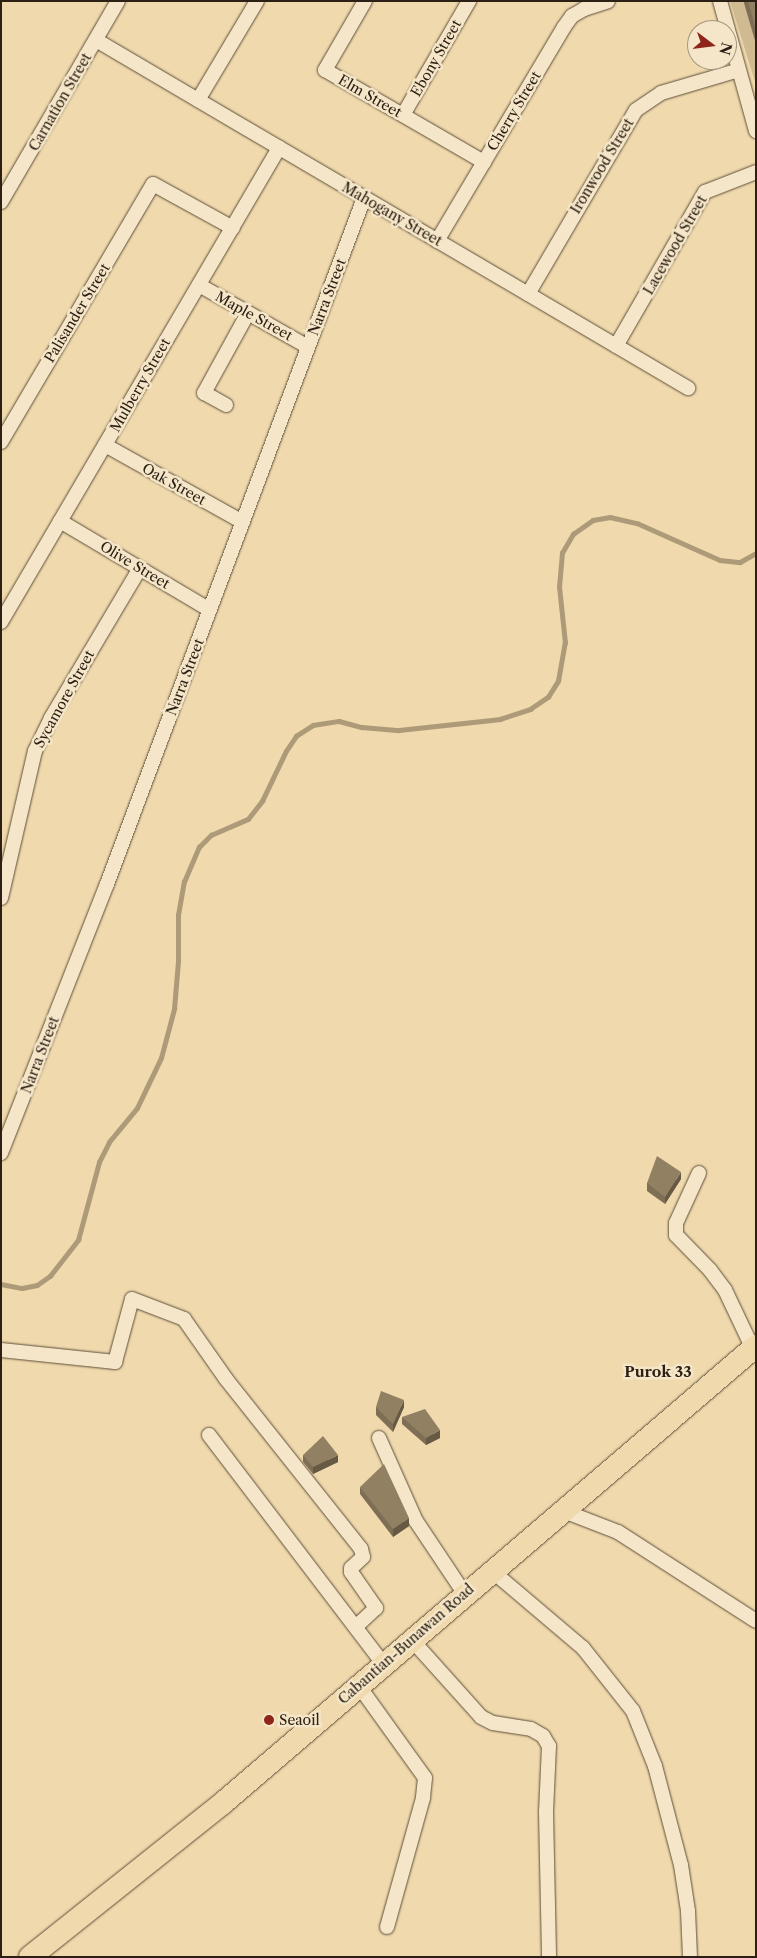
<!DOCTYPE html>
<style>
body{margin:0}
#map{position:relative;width:757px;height:1958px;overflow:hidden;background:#f0d9ac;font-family:"Libre Caslon Text",serif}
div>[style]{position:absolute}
.green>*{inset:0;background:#cfba92}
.stream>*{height:4.5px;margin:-2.25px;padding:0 2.25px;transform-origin:2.25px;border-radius:2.25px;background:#ad9a78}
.roads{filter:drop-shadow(0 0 1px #5d4e3a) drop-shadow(0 0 1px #5d4e3a)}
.minor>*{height:14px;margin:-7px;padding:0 7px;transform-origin:7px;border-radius:7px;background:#f5e6c9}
.primary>*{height:22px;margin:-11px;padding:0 11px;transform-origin:11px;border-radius:11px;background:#f0d9ac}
.wall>*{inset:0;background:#7e6e55}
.shaded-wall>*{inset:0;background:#665a45}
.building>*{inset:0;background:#928063}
.dots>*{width:14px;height:14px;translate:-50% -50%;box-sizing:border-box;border:2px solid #f5e6c9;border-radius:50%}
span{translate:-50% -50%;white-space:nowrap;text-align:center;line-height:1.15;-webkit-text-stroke:5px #f5e6c9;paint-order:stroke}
.street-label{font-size:14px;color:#2c2014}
.poi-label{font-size:14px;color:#2c2014}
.left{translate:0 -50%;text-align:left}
.neighbourhood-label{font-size:15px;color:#2c2014;font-weight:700}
.frame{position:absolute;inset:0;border:2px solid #2c2014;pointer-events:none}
.north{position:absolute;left:687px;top:20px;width:50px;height:50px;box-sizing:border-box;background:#f5e6c9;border:1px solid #a59781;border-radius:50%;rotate:105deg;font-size:14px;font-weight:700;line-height:20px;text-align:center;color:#2c2014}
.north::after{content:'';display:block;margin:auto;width:18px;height:22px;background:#8f2418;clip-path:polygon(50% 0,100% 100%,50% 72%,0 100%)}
</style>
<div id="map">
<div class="green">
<i style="clip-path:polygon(730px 1px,756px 1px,756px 85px)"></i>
</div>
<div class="stream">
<i style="left:1px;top:1284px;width:21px;rotate:11deg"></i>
<i style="left:22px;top:1288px;width:15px;rotate:-11deg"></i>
<i style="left:37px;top:1285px;width:16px;rotate:-35deg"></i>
<i style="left:50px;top:1276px;width:46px;rotate:-52.1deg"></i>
<i style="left:78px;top:1240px;width:81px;rotate:-74.9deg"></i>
<i style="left:99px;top:1162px;width:22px;rotate:-63deg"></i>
<i style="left:109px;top:1142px;width:44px;rotate:-50.5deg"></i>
<i style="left:137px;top:1108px;width:55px;rotate:-64.4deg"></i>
<i style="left:161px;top:1058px;width:51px;rotate:-75.1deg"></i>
<i style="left:174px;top:1009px;width:48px;rotate:-85.2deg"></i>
<i style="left:178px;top:961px;width:46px;rotate:-90deg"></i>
<i style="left:178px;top:915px;width:34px;rotate:-80deg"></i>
<i style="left:184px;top:882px;width:38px;rotate:-67deg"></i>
<i style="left:199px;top:847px;width:17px;rotate:-45deg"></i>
<i style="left:211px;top:835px;width:40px;rotate:-23.4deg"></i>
<i style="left:248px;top:819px;width:23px;rotate:-52deg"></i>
<i style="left:262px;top:801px;width:55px;rotate:-64.4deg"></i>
<i style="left:286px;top:751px;width:18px;rotate:-56deg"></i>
<i style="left:296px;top:736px;width:20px;rotate:-33deg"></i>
<i style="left:313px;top:725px;width:26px;rotate:-9deg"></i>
<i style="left:339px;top:721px;width:24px;rotate:15deg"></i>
<i style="left:362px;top:727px;width:37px;rotate:5deg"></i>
<i style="left:399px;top:730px;width:102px;rotate:-6.2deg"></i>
<i style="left:500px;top:719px;width:32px;rotate:-18deg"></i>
<i style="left:530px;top:709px;width:22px;rotate:-34deg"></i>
<i style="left:548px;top:697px;width:19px;rotate:-58deg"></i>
<i style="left:558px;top:681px;width:39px;rotate:-80deg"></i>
<i style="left:565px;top:643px;width:56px;rotate:-96.1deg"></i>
<i style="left:559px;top:587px;width:34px;rotate:-85deg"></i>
<i style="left:562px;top:553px;width:22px;rotate:-60deg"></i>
<i style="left:573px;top:534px;width:24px;rotate:-35deg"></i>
<i style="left:593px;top:520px;width:17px;rotate:-10deg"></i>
<i style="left:610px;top:517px;width:28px;rotate:13deg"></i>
<i style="left:637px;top:523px;width:91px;rotate:24deg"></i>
<i style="left:720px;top:560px;width:20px;rotate:6deg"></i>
<i style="left:740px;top:562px;width:18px;rotate:-29deg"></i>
</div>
<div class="roads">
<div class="minor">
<i style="left:365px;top:1px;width:80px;rotate:120.1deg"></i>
<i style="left:325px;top:70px;width:184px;rotate:30.1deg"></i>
<i style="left:720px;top:1px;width:135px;rotate:74.5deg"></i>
<i style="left:96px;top:40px;width:687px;rotate:30.45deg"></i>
<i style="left:198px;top:100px;width:115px;rotate:-59.2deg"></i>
<i style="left:403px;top:115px;width:132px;rotate:-59.9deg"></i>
<i style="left:1px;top:202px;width:233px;rotate:-59.8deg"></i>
<i style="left:437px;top:241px;width:249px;rotate:-59.3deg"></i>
<i style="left:564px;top:27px;width:14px;rotate:-54deg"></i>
<i style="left:572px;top:16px;width:14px;rotate:-30deg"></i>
<i style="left:584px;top:9px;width:25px;rotate:-18deg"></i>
<i style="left:199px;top:285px;width:125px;rotate:29.6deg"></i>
<i style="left:528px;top:294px;width:213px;rotate:-59.6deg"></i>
<i style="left:636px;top:110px;width:30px;rotate:-34deg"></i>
<i style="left:661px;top:93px;width:81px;rotate:-16.4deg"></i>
<i style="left:616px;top:346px;width:178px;rotate:-60deg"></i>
<i style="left:705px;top:192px;width:55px;rotate:-21.4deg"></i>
<i style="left:226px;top:405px;width:25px;rotate:-151deg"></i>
<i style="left:204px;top:393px;width:91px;rotate:-61.2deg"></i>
<i style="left:1px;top:442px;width:299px;rotate:-59.5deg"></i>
<i style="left:153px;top:184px;width:91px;rotate:28.8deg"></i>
<i style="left:105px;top:445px;width:158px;rotate:29.2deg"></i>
<i style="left:60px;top:521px;width:174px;rotate:30.7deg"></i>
<i style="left:1px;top:622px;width:550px;rotate:-59.61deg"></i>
<i style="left:1px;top:898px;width:151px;rotate:-77deg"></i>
<i style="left:35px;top:751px;width:37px;rotate:-64deg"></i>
<i style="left:51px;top:718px;width:174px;rotate:-59.3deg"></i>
<i style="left:1px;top:1153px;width:289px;rotate:-68.5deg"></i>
<i style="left:107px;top:884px;width:733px;rotate:-69.46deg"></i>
<i style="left:699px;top:1173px;width:55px;rotate:114.7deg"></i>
<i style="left:676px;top:1223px;width:12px;rotate:90deg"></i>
<i style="left:676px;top:1235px;width:49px;rotate:45.8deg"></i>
<i style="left:710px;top:1270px;width:25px;rotate:53deg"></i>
<i style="left:725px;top:1290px;width:65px;rotate:64.6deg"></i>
<i style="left:1px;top:1350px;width:115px;rotate:6deg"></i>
<i style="left:115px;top:1362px;width:65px;rotate:-74.9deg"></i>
<i style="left:132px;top:1299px;width:56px;rotate:21deg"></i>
<i style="left:184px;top:1319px;width:73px;rotate:55deg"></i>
<i style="left:226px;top:1379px;width:217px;rotate:51.5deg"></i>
<i style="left:361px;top:1549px;width:8px;rotate:76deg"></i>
<i style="left:363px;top:1557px;width:16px;rotate:137deg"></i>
<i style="left:351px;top:1568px;width:4px;rotate:90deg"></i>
<i style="left:351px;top:1572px;width:44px;rotate:55.2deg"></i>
<i style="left:376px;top:1608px;width:26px;rotate:137deg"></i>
<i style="left:209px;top:1435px;width:289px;rotate:52.7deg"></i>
<i style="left:379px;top:1438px;width:91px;rotate:66deg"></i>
<i style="left:416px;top:1521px;width:87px;rotate:56.3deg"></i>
<i style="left:561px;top:1510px;width:61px;rotate:21.1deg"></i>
<i style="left:618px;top:1532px;width:164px;rotate:32.8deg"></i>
<i style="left:491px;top:1570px;width:121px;rotate:40.3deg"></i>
<i style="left:583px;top:1648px;width:80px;rotate:51.6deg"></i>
<i style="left:633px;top:1711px;width:59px;rotate:68.2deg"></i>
<i style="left:655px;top:1766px;width:102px;rotate:75.3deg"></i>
<i style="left:681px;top:1865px;width:47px;rotate:81.3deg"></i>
<i style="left:688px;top:1911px;width:46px;rotate:87.5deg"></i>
<i style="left:412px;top:1640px;width:103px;rotate:48.1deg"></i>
<i style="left:481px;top:1717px;width:13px;rotate:27deg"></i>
<i style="left:493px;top:1723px;width:38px;rotate:9deg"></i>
<i style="left:531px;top:1729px;width:14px;rotate:30deg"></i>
<i style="left:543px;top:1736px;width:12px;rotate:59deg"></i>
<i style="left:549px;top:1746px;width:66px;rotate:92.6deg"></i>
<i style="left:546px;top:1812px;width:145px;rotate:88.8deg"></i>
<i style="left:359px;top:1686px;width:113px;rotate:54.3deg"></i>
<i style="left:425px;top:1778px;width:20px;rotate:96deg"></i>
<i style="left:423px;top:1798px;width:134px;rotate:105.6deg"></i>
</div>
<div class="primary">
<i style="left:30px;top:1957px;width:247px;rotate:-38.6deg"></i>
<i style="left:223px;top:1803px;width:702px;rotate:-40.61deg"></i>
</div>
</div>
<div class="wall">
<i style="clip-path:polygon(744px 1px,756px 1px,756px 44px,744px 3px)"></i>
<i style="clip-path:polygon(681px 1179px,665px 1204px,647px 1191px,647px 1183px)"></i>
<i style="clip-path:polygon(376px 1407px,404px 1407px,393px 1432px,376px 1415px)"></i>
<i style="clip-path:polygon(402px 1417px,440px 1438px,426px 1445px,402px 1424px)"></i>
<i style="clip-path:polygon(303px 1455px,338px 1462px,313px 1474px,303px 1462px)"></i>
<i style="clip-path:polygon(360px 1487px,409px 1526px,393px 1537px,360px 1494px)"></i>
</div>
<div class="shaded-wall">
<i style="clip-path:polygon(681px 1172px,681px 1179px,665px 1204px,665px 1197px)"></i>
<i style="clip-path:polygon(404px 1400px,404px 1407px,393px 1432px,393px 1424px)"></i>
<i style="clip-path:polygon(440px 1430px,440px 1438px,426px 1445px,426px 1438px)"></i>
<i style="clip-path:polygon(338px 1455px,338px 1462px,313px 1474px,313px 1467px)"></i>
<i style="clip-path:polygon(409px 1518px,409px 1526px,393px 1537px,393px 1529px)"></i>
</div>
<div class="building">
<i style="clip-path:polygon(748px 1px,756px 1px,756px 30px)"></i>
<i style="clip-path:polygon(657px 1156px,681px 1172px,665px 1197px,647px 1183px)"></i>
<i style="clip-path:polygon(381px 1391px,404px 1400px,393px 1424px,376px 1407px)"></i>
<i style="clip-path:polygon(425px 1409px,440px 1430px,426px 1438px,402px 1417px)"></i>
<i style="clip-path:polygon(323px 1436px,338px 1455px,313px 1467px,303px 1455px)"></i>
<i style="clip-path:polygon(384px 1464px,409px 1518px,393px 1529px,360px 1487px)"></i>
</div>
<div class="dots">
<i style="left:269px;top:1720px;background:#8f2418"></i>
</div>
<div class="street-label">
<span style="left:436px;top:58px;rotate:-60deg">Ebony Street</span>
<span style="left:370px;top:96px;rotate:30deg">Elm Street</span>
<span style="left:60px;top:102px;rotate:-60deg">Carnation Street</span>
<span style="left:514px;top:111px;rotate:-59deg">Cherry Street</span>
<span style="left:602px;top:166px;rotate:-59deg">Ironwood Street</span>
<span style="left:392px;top:214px;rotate:30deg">Mahogany Street</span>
<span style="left:675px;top:245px;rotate:-60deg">Lacewood Street</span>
<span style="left:327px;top:297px;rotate:-69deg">Narra Street</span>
<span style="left:77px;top:313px;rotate:-59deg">Palisander Street</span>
<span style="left:254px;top:316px;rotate:29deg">Maple Street</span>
<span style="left:140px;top:385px;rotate:-60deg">Mulberry Street</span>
<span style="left:174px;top:484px;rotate:29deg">Oak Street</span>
<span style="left:135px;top:565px;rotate:31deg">Olive Street</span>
<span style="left:185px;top:677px;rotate:-69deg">Narra Street</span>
<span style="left:64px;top:699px;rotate:-61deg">Sycamore Street</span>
<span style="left:40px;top:1055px;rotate:-69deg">Narra Street</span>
<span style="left:406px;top:1644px;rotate:-41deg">Cabantian-Bunawan Road</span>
</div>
<div class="poi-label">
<span class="left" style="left:279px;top:1720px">Seaoil</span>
</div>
<div class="neighbourhood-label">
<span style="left:658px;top:1372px">Purok 33</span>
</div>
<div class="frame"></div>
<div class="north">N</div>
</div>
